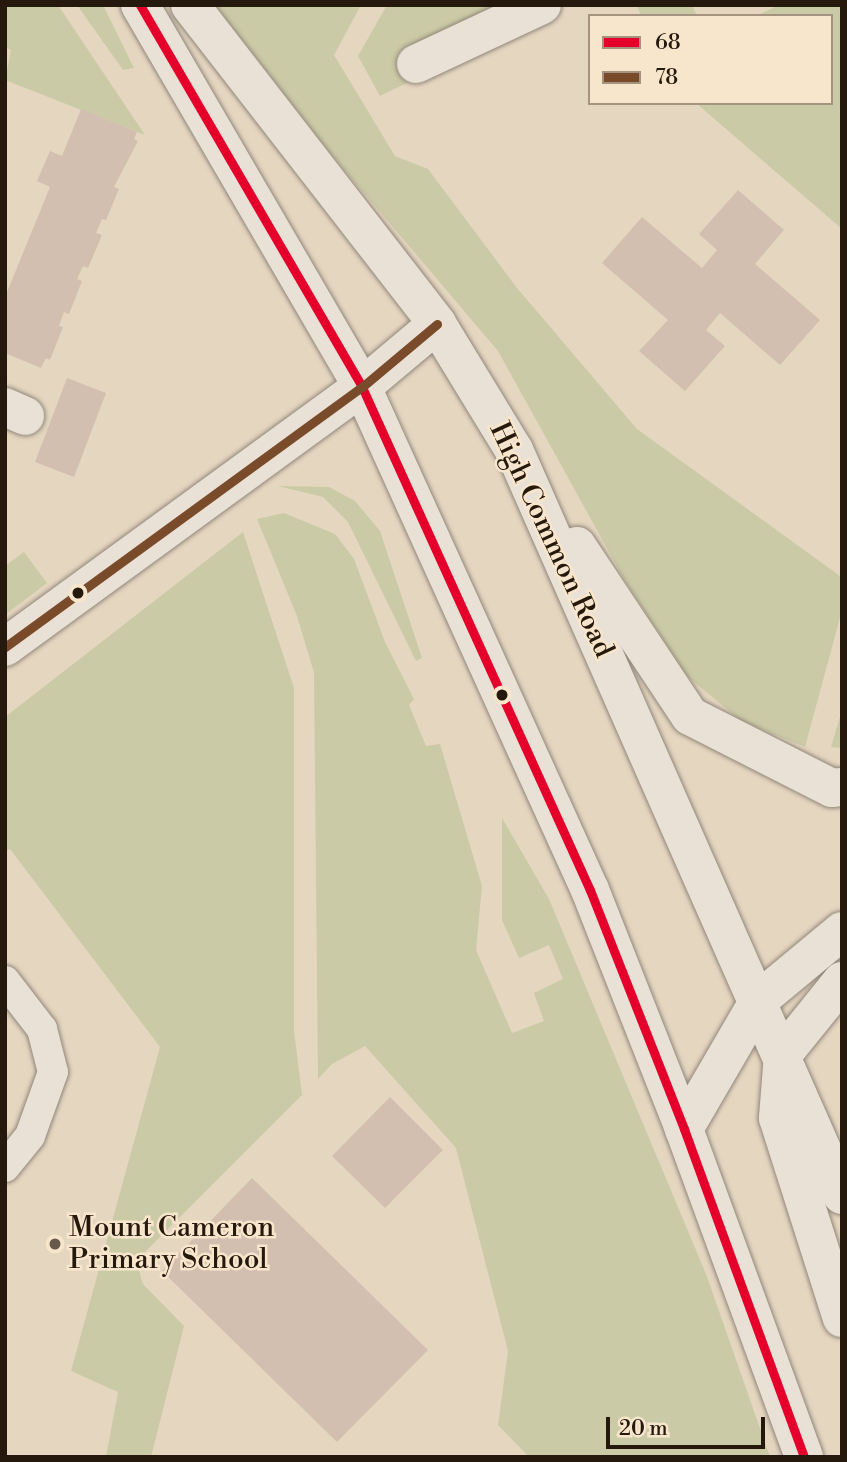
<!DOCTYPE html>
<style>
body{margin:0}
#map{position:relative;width:847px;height:1462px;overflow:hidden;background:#e5d6c0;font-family:"Libre Bodoni",serif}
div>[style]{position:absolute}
.green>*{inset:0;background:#cbcaa6}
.building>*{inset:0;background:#d2bfb0}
.roads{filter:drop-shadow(0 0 2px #91877a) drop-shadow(0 0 2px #91877a)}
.lane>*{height:30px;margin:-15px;padding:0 15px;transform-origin:15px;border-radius:15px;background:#e9e1d6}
.street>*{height:38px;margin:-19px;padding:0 19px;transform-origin:19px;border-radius:19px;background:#e9e1d6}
.secondary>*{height:38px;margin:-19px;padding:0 19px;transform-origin:19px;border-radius:19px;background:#e9e1d6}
.bus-1>*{height:9px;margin:-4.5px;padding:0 4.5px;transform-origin:4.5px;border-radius:4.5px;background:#e4002b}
.bus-2>*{height:9px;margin:-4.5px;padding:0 4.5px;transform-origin:4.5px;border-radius:4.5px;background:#7a4b2a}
.dots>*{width:19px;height:19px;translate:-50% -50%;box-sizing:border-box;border:4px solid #f8e6cc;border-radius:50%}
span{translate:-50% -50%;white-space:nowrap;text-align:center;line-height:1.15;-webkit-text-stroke:5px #f8e6cc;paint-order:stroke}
.street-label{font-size:28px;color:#25180c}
.poi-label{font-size:28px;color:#25180c}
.left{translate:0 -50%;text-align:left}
.frame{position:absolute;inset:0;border:7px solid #25180c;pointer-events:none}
.legend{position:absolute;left:588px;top:14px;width:245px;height:91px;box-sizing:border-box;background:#f8e6cc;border:2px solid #a4947f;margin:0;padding:9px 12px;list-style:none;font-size:21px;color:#25180c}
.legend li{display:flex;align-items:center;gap:14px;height:35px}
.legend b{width:35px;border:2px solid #a4947f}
.scale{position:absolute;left:606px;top:1417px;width:159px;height:32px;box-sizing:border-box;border:4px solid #25180c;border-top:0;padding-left:9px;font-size:21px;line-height:24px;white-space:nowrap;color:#25180c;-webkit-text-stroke:5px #f8e6cc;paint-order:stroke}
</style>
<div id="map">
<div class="green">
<i style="clip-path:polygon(5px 5px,58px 5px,145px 135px,5px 80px,11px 50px,5px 47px)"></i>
<i style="clip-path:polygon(77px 5px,103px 5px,134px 68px,123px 70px)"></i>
<i style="clip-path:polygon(215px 5px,361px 5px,334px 55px,395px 156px,428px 169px,517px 288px,637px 429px,840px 576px,842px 610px,805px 747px,741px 721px,687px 676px,624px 579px,498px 351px,331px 154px)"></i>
<i style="clip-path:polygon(387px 5px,500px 5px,399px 52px,409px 82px,380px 96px,358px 56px)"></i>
<i style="clip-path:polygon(637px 5px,692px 5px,697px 16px,641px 16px)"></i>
<i style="clip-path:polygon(779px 5px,842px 5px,842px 229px,696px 103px,831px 103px,831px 16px,756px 16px)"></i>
<i style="clip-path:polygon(278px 486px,329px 487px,355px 501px,380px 531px,422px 658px,416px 661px,348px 522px,323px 497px)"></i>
<i style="clip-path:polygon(284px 513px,335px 534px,354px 559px,385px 642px,414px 699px,409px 705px,426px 746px,440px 744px,482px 886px,476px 950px,512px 1033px,544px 1021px,534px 993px,563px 979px,549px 945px,519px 958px,502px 920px,502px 818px,549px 899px,706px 1274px,770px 1457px,529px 1457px,498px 1425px,508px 1351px,456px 1148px,365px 1046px,332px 1064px,318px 1079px,314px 673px,297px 616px,257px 519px)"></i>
<i style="clip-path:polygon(243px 532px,294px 688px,294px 1031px,302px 1095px,136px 1261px,143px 1284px,184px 1326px,151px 1457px,106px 1457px,118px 1392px,71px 1371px,160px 1047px,10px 849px,5px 851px,5px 717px)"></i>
<i style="clip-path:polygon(24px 552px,47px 583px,5px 615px,5px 566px)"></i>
<i style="clip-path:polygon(842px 710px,842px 748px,831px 747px)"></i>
</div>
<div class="building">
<i style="clip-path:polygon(81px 109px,137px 132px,134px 139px,138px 141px,114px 187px,119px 189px,106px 220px,102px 219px,96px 233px,102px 235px,88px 268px,83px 266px,77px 279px,82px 281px,69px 314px,64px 312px,59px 326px,63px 327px,50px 360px,46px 358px,41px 368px,5px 353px,5px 297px,50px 187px,37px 181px,50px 151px,62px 156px)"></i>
<i style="clip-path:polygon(738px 190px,784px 230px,755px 264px,820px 320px,780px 365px,720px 313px,706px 330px,725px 346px,685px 391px,639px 351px,668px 320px,602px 263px,642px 217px,702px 268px,717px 250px,699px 234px)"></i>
<i style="clip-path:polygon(67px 378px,106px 393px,74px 477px,35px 462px)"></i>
<i style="clip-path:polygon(390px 1097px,443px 1150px,385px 1208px,332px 1156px)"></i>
<i style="clip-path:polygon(252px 1178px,428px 1350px,337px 1442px,162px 1271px)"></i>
</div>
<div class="roads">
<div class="lane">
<i style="left:5px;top:981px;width:61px;rotate:52.4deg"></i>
<i style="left:42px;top:1029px;width:44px;rotate:75.7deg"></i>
<i style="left:53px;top:1072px;width:68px;rotate:109.8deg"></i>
<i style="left:30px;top:1136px;width:40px;rotate:129deg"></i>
</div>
<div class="street">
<i style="left:416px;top:64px;width:139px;rotate:-25.1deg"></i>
<i style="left:5px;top:407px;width:22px;rotate:24deg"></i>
</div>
<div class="secondary">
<i style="left:140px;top:5px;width:442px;rotate:59.8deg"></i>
<i style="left:362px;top:387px;width:552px;rotate:65.62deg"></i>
<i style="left:590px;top:890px;width:257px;rotate:68.5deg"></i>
<i style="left:684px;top:1129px;width:349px;rotate:69.9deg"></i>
<i style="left:190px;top:5px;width:403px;rotate:52.2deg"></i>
<i style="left:437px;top:324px;width:148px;rotate:58.6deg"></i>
<i style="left:514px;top:450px;width:814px;rotate:66.24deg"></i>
<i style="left:577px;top:546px;width:204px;rotate:56.4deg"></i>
<i style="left:690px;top:716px;width:159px;rotate:26.9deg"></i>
<i style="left:832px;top:788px;width:10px;rotate:-6deg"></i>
<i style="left:5px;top:647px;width:442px;rotate:-36.1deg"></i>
<i style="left:362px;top:387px;width:98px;rotate:-40deg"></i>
<i style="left:842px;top:981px;width:94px;rotate:128.9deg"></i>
<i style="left:783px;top:1054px;width:64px;rotate:94.5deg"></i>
<i style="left:778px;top:1118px;width:210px;rotate:72.3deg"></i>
<i style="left:684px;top:1129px;width:149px;rotate:-59.8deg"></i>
<i style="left:759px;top:1000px;width:108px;rotate:-39.7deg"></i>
</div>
</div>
<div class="bus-1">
<i style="left:140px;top:5px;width:442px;rotate:59.8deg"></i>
<i style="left:362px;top:387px;width:552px;rotate:65.62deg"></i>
<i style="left:590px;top:890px;width:257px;rotate:68.5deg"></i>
<i style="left:684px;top:1129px;width:349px;rotate:69.9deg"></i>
</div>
<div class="bus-2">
<i style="left:5px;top:647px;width:442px;rotate:-36.1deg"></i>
<i style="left:362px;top:387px;width:98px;rotate:-40deg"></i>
</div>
<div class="dots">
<i style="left:78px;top:593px;background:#25180c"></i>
<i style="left:502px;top:695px;background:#25180c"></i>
<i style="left:55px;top:1244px;background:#685a4b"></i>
</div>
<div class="street-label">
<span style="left:551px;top:540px;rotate:65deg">High Common Road</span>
</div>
<div class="poi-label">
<span class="left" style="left:69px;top:1244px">Mount Cameron<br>Primary School</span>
</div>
<div class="frame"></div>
<ul class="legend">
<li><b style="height:9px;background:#e4002b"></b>68</li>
<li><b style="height:9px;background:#7a4b2a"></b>78</li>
</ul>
<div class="scale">20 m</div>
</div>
